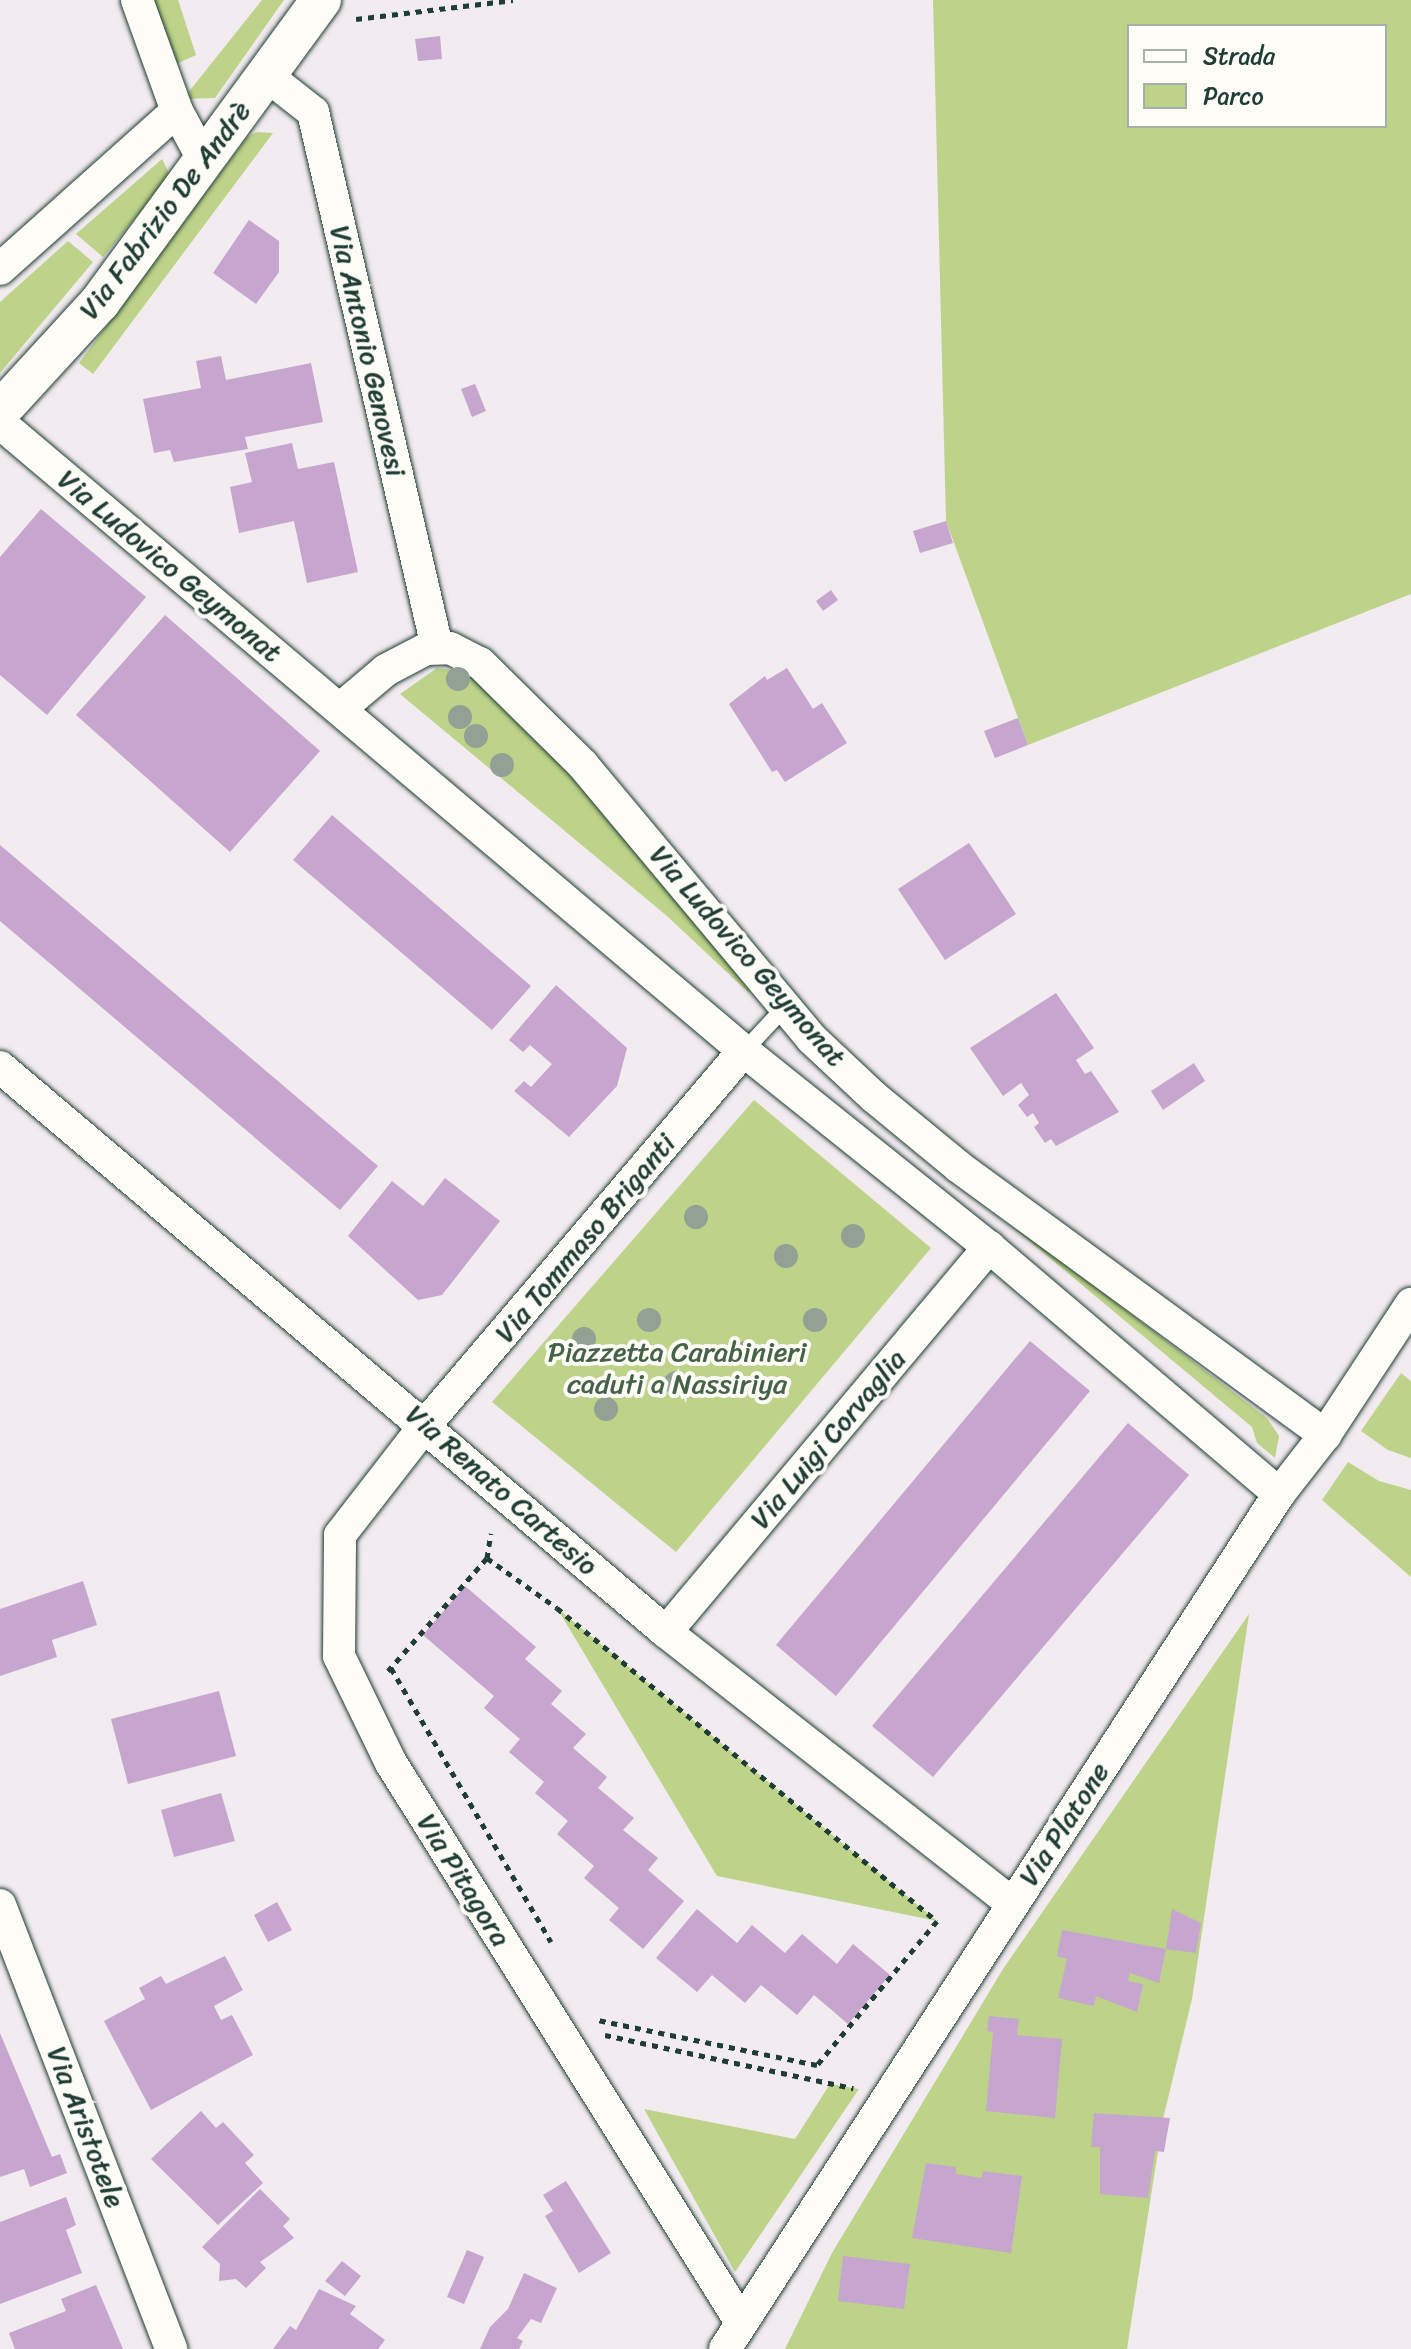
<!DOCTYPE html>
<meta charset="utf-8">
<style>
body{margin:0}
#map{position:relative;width:1411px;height:2349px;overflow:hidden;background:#f2ebef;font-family:Sriracha,sans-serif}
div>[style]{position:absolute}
.green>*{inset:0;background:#bdd389}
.building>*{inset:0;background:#c6a5cf}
.path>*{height:5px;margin-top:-2.5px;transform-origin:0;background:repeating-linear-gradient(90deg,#1f3d34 0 6px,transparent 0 12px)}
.roads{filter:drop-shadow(0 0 2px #1f3d34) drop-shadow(0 0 2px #1f3d34)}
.service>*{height:16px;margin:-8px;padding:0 8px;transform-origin:8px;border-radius:8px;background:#fdfcf7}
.minor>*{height:32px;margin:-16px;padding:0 16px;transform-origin:16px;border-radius:16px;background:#fdfcf7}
.tertiary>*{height:40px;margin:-20px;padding:0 20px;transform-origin:20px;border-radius:20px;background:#fdfcf7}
.trees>*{width:24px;height:24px;margin:-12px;border-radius:50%;background:#93a094}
span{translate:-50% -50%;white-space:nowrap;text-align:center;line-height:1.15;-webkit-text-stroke:8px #fdfcf7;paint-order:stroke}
.street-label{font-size:28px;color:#1f3d34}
.park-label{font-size:28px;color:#466249}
.legend{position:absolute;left:1127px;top:24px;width:260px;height:104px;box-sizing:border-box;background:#fdfcf7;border:2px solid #a4b0a9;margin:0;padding:10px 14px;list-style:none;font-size:24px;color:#1f3d34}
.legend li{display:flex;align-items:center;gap:16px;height:40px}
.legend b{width:40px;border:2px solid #a4b0a9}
</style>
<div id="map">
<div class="green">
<i style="clip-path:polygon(152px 0,178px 0,196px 55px,174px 65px)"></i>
<i style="clip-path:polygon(262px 0,284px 0,215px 98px,183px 99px)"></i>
<i style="clip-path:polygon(evenodd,933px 0,1411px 0,1411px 594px,1028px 745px,946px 521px,933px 0,1129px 26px,1385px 26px,1385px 126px,1129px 126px,1129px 26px)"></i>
<i style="clip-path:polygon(257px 132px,273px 133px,93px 374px,79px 363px,247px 137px)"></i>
<i style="clip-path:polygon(162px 159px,169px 173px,166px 181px,103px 257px,76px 234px)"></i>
<i style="clip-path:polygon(68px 241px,93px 262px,0 373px,0 302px)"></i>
<i style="clip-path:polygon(437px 668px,468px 672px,569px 766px,752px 983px,749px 993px,667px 916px,400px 694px)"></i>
<i style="clip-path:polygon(754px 1100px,931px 1248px,676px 1552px,492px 1402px)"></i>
<i style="clip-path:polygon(966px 1188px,1267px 1418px,1279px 1436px,1275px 1458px,1257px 1443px,1252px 1427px)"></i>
<i style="clip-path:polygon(1401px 1373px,1411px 1381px,1411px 1458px,1388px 1450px,1361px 1431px)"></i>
<i style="clip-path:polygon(1348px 1462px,1379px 1481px,1411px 1490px,1411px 1577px,1322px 1500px)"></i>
<i style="clip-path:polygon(557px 1608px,937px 1921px,717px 1876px)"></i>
<i style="clip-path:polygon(1249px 1614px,1192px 1999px,1163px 2119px,1127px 2349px,785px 2349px,832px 2253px,1003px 1969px)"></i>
<i style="clip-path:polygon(830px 2084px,859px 2089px,735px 2272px,644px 2109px,795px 2139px)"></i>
</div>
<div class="building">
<i style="clip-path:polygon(440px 36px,442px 59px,418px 61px,415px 39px)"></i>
<i style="clip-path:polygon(249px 220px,279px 241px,279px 272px,256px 304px,213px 273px)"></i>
<i style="clip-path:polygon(221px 356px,226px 380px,311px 363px,323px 422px,245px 437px,248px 449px,174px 462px,170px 450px,154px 453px,143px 399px,201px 388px,196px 361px)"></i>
<i style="clip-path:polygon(475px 384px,486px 411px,472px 417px,461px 389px)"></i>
<i style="clip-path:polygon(292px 443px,298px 469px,334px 462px,358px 572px,307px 583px,294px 521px,239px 533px,230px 487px,252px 482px,245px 453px)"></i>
<i style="clip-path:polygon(41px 509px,146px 597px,47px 715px,0 675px,0 557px)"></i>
<i style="clip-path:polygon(946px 521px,953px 543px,920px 553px,913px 531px)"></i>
<i style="clip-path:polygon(831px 590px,838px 600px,823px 611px,816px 601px)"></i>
<i style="clip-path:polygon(165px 615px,320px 751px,230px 852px,76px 715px)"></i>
<i style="clip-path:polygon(787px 668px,813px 709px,822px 703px,847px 743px,785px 782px,777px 770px,772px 772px,729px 704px,765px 676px,767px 680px)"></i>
<i style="clip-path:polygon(1018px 718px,1028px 745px,995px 758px,984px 731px)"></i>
<i style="clip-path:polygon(332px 815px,531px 986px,492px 1030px,293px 860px)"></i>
<i style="clip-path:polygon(969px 843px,1016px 914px,945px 960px,898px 889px)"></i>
<i style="clip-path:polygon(0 845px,378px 1166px,340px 1210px,0 921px)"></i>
<i style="clip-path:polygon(556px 985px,627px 1048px,617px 1086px,569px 1137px,514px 1091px,524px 1081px,531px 1087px,552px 1064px,530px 1045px,523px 1052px,509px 1040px)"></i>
<i style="clip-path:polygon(1056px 993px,1094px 1048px,1076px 1060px,1085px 1074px,1091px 1071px,1119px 1112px,1056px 1146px,1051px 1139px,1045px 1143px,1034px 1127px,1039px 1123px,1033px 1113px,1027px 1117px,1018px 1105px,1029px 1095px,1021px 1083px,1003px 1096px,970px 1048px)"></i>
<i style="clip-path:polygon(1194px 1063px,1205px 1081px,1163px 1110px,1151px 1091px)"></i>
<i style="clip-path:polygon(445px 1178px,500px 1221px,442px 1295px,418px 1300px,348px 1236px,392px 1181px,423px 1206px)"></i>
<i style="clip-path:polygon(1030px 1341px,1090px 1391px,836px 1696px,776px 1645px)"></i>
<i style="clip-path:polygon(1128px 1423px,1189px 1475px,933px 1777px,872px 1726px)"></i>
<i style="clip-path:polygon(83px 1581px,97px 1625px,52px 1640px,57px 1657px,0 1676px,0 1609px)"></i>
<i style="clip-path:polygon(465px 1586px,536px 1647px,525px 1659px,562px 1691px,551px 1704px,586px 1734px,573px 1748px,607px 1777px,598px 1788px,634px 1818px,623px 1830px,658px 1858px,648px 1870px,684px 1901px,643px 1949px,609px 1920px,619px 1908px,584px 1878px,594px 1866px,557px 1834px,568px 1821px,535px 1793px,544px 1782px,509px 1752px,520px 1739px,484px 1708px,494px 1696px,423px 1635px)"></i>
<i style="clip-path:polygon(219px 1691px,236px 1756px,128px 1784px,111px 1719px)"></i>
<i style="clip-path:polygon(221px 1793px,235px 1841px,174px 1857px,161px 1810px)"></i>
<i style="clip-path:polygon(277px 1902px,292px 1930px,268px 1942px,254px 1915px)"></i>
<i style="clip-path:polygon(697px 1909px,737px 1943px,752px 1925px,785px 1953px,802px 1934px,837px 1964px,853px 1944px,890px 1975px,848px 2024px,814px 1995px,797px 2015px,761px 1985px,745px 2003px,712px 1975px,697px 1992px,656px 1958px)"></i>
<i style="clip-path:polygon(1172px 1909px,1201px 1923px,1196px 1953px,1166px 1949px)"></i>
<i style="clip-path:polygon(1062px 1930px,1166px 1949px,1159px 1983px,1130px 1973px,1128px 1981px,1143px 1984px,1137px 2012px,1096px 1996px,1094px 2006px,1058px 1998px,1067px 1959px,1057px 1956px)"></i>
<i style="clip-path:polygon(225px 1956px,243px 1990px,214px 2006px,221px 2020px,232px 2015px,253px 2055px,151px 2110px,104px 2021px,145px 1999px,139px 1988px,161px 1976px,166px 1984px)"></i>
<i style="clip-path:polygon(989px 2016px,1019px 2019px,1017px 2035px,1062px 2039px,1055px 2118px,986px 2111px,993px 2032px,987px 2031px)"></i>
<i style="clip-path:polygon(0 2033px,52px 2157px,60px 2154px,67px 2173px,30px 2187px,24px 2169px,0 2177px)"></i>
<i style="clip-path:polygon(201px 2111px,216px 2128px,223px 2122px,254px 2155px,245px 2163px,263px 2183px,218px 2225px,151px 2159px)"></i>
<i style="clip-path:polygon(1094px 2113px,1170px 2118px,1164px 2152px,1155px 2151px,1148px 2198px,1100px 2194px,1100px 2147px,1091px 2147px)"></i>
<i style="clip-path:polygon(926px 2163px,956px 2167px,956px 2174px,982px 2178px,983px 2171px,1022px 2176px,1011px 2253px,912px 2238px)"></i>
<i style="clip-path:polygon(566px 2181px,611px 2253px,579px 2273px,545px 2216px,553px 2211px,543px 2195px)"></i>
<i style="clip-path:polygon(260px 2189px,290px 2219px,283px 2226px,294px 2238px,260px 2262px,266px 2268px,246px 2288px,236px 2279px,219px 2281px,220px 2264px,202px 2247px)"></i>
<i style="clip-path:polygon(66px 2197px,76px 2225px,66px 2230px,82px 2273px,0 2304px,0 2222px)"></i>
<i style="clip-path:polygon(467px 2250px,484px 2257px,464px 2304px,447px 2297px)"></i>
<i style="clip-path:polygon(843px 2256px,910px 2264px,904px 2309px,838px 2301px)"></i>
<i style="clip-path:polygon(342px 2261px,361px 2276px,345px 2296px,325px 2281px)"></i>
<i style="clip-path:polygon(524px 2273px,557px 2288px,541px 2323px,531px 2319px,517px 2338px,523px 2341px,519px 2349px,480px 2349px,490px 2327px,508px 2309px)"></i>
<i style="clip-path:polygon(96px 2285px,123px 2349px,15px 2349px,9px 2333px,66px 2311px,61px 2299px)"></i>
<i style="clip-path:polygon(319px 2289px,356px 2306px,350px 2314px,385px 2340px,378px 2349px,273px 2349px,290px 2326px,296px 2330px)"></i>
</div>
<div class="path">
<i style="left:356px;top:19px;width:158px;rotate:-6.9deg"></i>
<i style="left:487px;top:1558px;width:86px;rotate:35.5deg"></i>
<i style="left:557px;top:1608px;width:492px;rotate:39.5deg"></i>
<i style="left:937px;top:1921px;width:187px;rotate:129.8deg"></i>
<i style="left:817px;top:2065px;width:225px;rotate:-168.4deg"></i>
<i style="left:391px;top:1668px;width:317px;rotate:59.7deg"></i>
<i style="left:388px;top:1671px;width:150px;rotate:-48.8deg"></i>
<i style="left:487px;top:1558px;width:25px;rotate:-81deg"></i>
<i style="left:605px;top:2035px;width:254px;rotate:12.1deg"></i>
</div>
<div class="roads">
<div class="service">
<i style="left:744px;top:1051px;width:60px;rotate:-47deg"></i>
</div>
<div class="minor">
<i style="left:137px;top:0;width:118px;rotate:70.2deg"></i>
<i style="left:177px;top:111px;width:55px;rotate:61.6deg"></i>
<i style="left:266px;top:75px;width:60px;rotate:38.2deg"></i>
<i style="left:313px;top:112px;width:549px;rotate:76.95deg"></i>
<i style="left:0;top:269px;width:237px;rotate:-41.8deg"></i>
<i style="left:0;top:423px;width:974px;rotate:40.17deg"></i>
<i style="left:744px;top:1051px;width:314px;rotate:38.7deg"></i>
<i style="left:989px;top:1247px;width:381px;rotate:40.4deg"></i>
<i style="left:340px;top:709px;width:60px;rotate:-40.3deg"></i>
<i style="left:386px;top:670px;width:45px;rotate:-27.7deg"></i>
<i style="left:426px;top:649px;width:24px;rotate:-2deg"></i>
<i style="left:450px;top:648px;width:34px;rotate:27deg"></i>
<i style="left:480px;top:663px;width:145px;rotate:44.7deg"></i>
<i style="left:583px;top:765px;width:357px;rotate:50.1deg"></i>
<i style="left:812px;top:1039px;width:85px;rotate:43.1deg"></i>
<i style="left:874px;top:1097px;width:110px;rotate:39.5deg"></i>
<i style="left:959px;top:1167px;width:454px;rotate:36.2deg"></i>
<i style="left:0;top:1067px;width:873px;rotate:40.31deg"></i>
<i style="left:666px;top:1632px;width:439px;rotate:38.1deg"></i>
<i style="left:666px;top:1632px;width:503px;rotate:-50deg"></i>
<i style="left:0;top:1905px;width:476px;rotate:68.9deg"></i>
<i style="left:739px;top:2319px;width:656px;rotate:-122.04deg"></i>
<i style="left:391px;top:1763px;width:119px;rotate:-115.9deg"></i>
<i style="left:339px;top:1656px;width:121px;rotate:-89.5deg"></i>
<i style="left:340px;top:1535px;width:140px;rotate:-52.2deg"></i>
<i style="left:426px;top:1424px;width:490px;rotate:-49.6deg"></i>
<i style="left:725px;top:2349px;width:1019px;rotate:-57.06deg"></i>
<i style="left:1279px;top:1494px;width:75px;rotate:-52.1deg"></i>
<i style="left:1325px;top:1435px;width:157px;rotate:-56.7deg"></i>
</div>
<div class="tertiary">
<i style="left:0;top:411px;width:148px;rotate:-47.5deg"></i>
<i style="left:100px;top:302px;width:374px;rotate:-53.8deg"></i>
</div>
</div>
<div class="trees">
<i style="left:458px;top:679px"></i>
<i style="left:460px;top:717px"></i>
<i style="left:476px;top:736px"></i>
<i style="left:502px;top:765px"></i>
<i style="left:696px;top:1217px"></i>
<i style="left:853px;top:1236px"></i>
<i style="left:786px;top:1256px"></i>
<i style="left:649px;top:1320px"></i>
<i style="left:815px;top:1320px"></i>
<i style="left:584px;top:1339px"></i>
<i style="left:746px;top:1353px"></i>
<i style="left:676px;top:1383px"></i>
<i style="left:606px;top:1409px"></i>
</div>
<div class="street-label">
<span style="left:165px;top:210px;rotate:-53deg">Via Fabrizio De Andrè</span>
<span style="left:368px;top:351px;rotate:77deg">Via Antonio Genovesi</span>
<span style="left:170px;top:566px;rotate:40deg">Via Ludovico Geymonat</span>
<span style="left:748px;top:956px;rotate:49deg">Via Ludovico Geymonat</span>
<span style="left:585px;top:1238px;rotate:-50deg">Via Tommaso Briganti</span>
<span style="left:828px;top:1439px;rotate:-50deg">Via Luigi Corvaglia</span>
<span style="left:502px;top:1490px;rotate:41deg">Via Renato Cartesio</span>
<span style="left:1064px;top:1824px;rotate:-57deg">Via Platone</span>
<span style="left:464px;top:1880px;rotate:58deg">Via Pitagora</span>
<span style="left:86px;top:2127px;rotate:69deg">Via Aristotele</span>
</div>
<div class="park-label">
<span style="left:677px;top:1368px">Piazzetta Carabinieri<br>caduti a Nassiriya</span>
</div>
<ul class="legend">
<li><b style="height:10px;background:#fdfcf7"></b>Strada</li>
<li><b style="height:22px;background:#bdd389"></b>Parco</li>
</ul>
</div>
